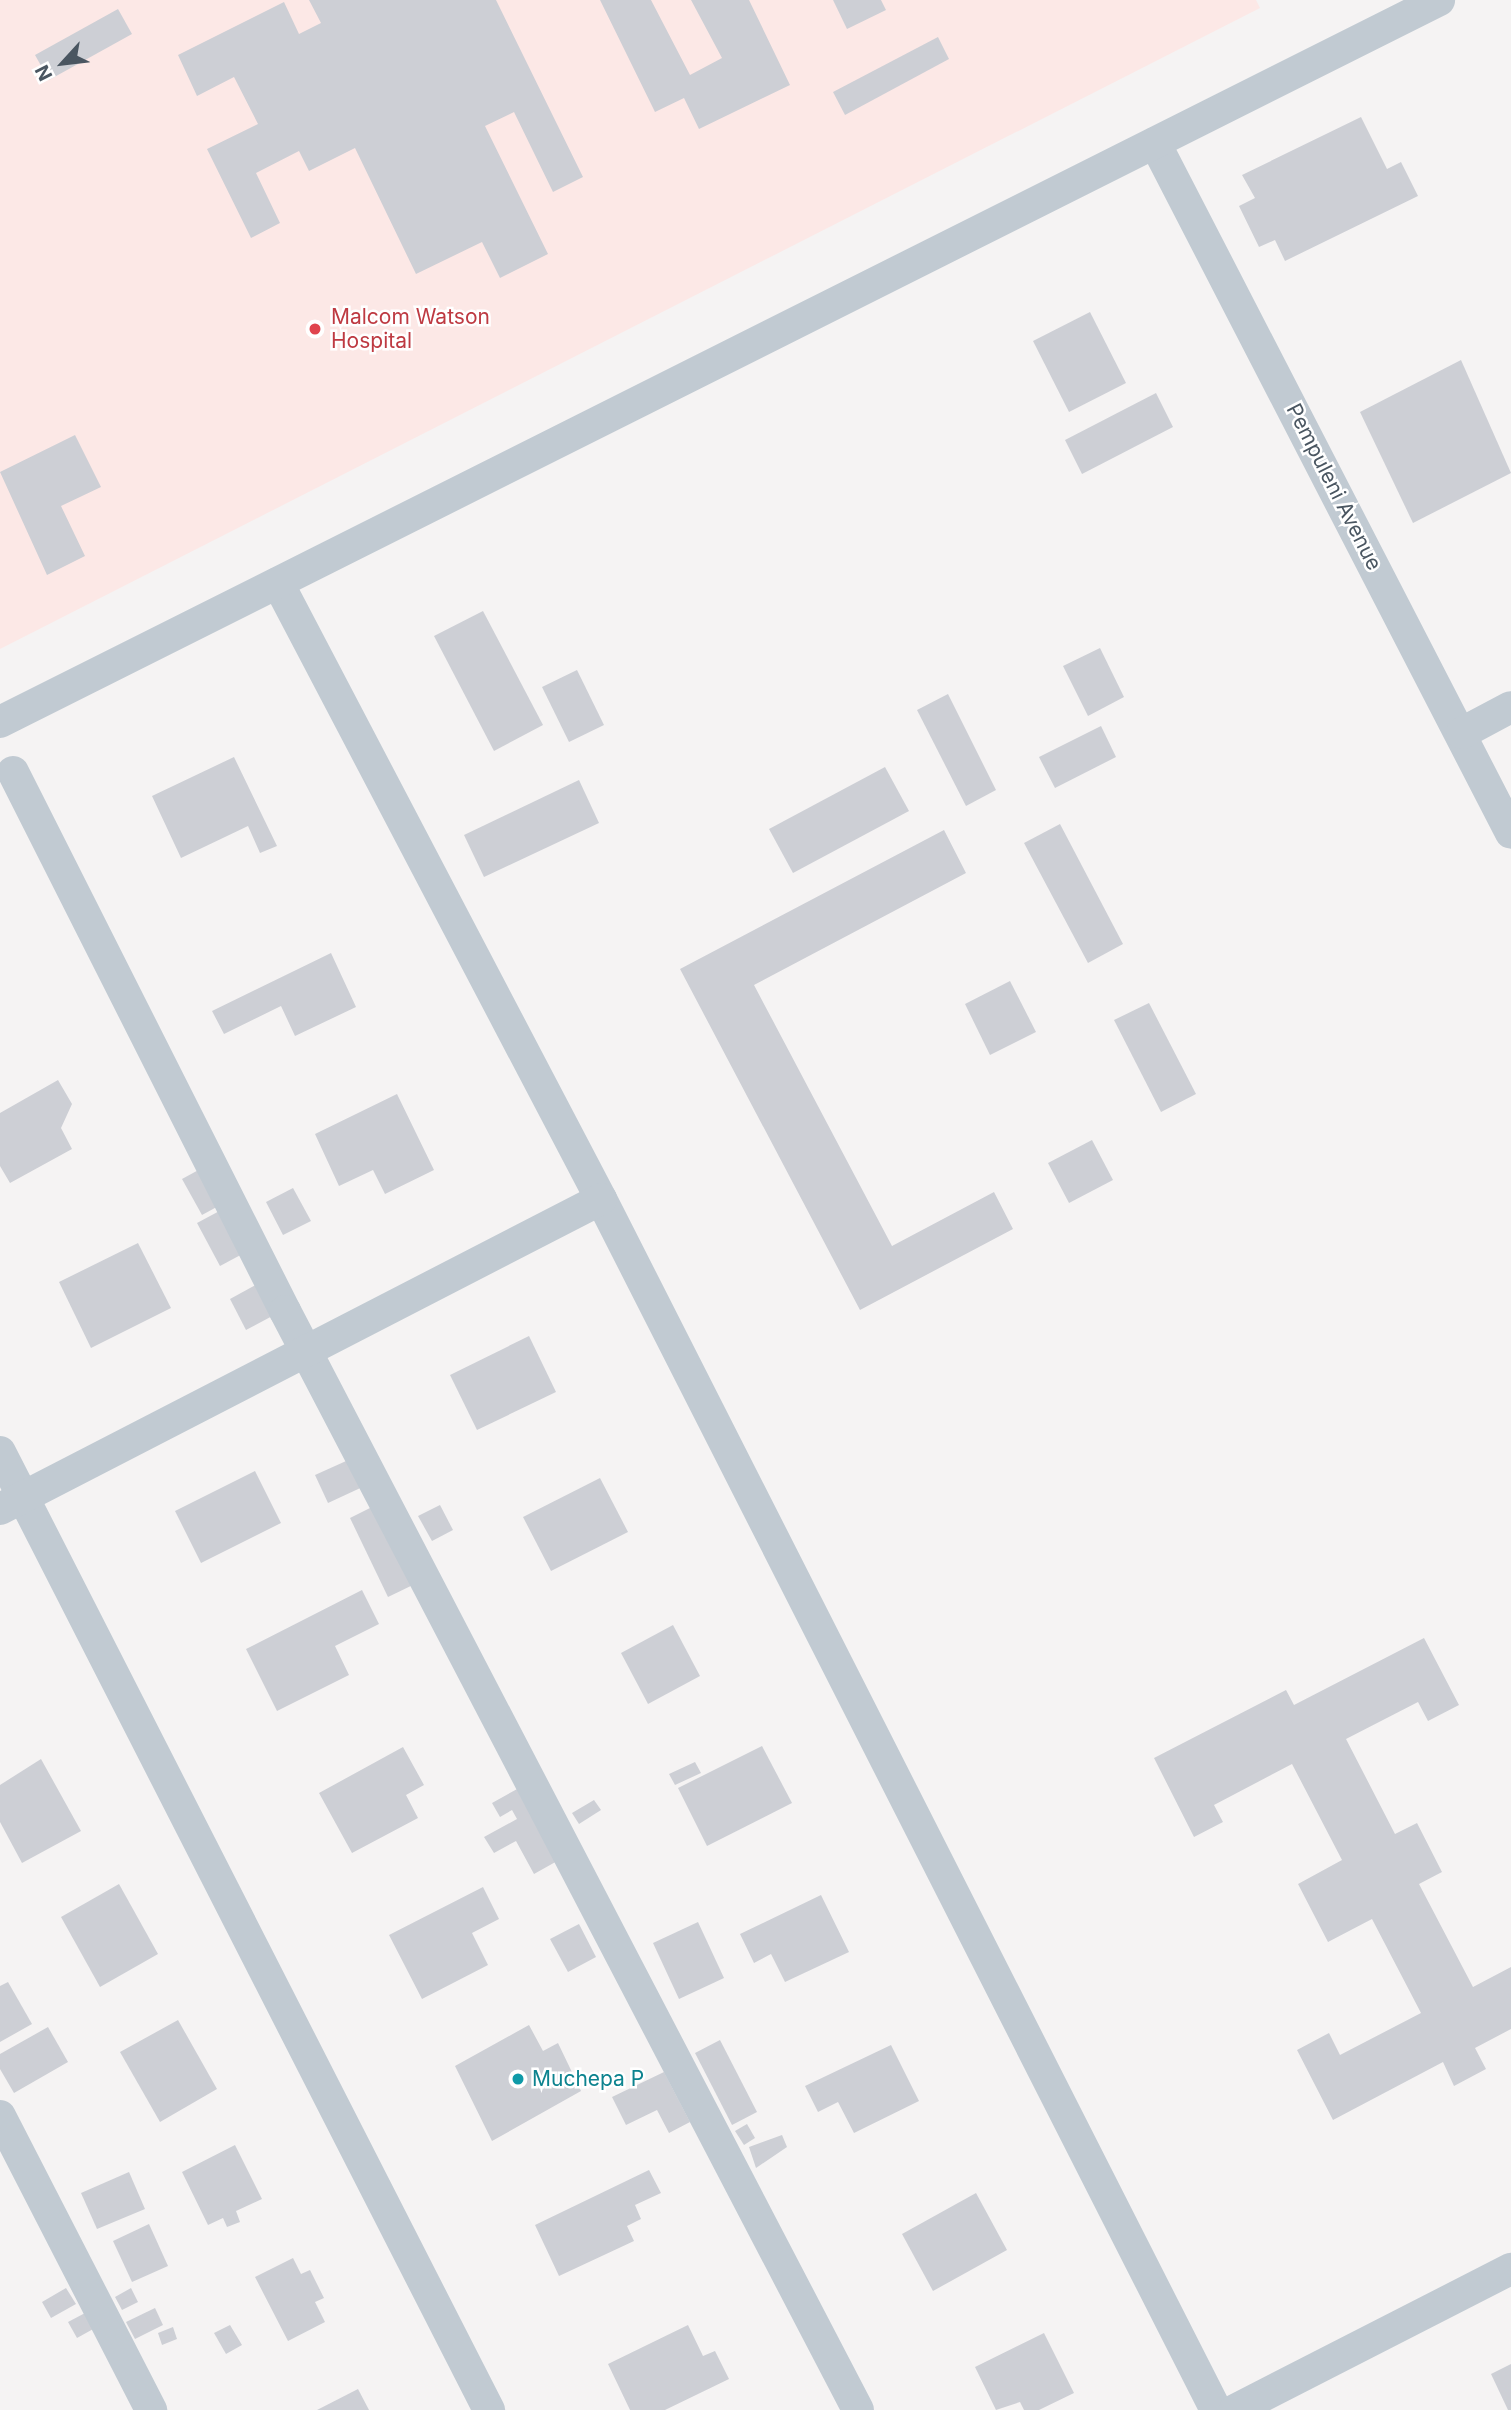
<!DOCTYPE html>
<style>
body{margin:0}
#map{position:relative;width:1511px;height:2410px;overflow:hidden;background:#f5f3f3;font-family:Inter,sans-serif}
div>[style]{position:absolute}
.medical>*{inset:0;background:#fce8e6}
.building>*{inset:0;background:#cdcfd5}
.minor>*{height:32px;margin:-16px;padding:0 16px;transform-origin:16px;border-radius:16px;background:#c1cad2}
.dots>*{width:19px;height:19px;translate:-50% -50%;box-sizing:border-box;border:4px solid #fff;border-radius:50%}
span{translate:-50% -50%;white-space:nowrap;text-align:center;line-height:1.15;-webkit-text-stroke:5px #fff;paint-order:stroke}
.health-label{font-size:21px;color:#be3a42}
.left{translate:0 -50%;text-align:left}
.street-label{font-size:21px;color:#4a5661}
.culture-label{font-size:21px;color:#0d838f}
.north{position:absolute;left:28px;top:28px;width:70px;height:70px;-webkit-text-stroke:5px #fff;paint-order:stroke;rotate:243deg;font-size:19px;font-weight:700;line-height:28px;text-align:center;color:#4a5661}
.north::after{content:'';display:block;margin:auto;width:24px;height:32px;background:#4a5661;clip-path:polygon(50% 0,100% 100%,50% 72%,0 100%)}
</style>
<div id="map">
<div class="medical">
<i style="clip-path:polygon(0 0,1256px 0,1260px 8px,0 649px)"></i>
</div>
<div class="building">
<i style="clip-path:polygon(309px 0,496px 0,583px 177px,553px 192px,514px 112px,485px 126px,548px 254px,500px 278px,482px 242px,416px 274px,355px 148px,309px 171px,299px 151px,256px 173px,280px 223px,251px 238px,207px 149px,258px 124px,234px 77px,197px 96px,178px 55px,284px 2px,299px 34px,321px 23px)"></i>
<i style="clip-path:polygon(600px 0,651px 0,690px 75px,722px 58px,691px 0,749px 0,790px 85px,699px 129px,684px 98px,655px 112px)"></i>
<i style="clip-path:polygon(833px 0,881px 0,886px 10px,847px 29px)"></i>
<i style="clip-path:polygon(118px 9px,132px 34px,49px 80px,35px 55px)"></i>
<i style="clip-path:polygon(938px 37px,949px 59px,845px 115px,833px 92px)"></i>
<i style="clip-path:polygon(1361px 117px,1387px 169px,1401px 162px,1418px 196px,1285px 261px,1275px 240px,1259px 247px,1239px 206px,1255px 198px,1242px 175px)"></i>
<i style="clip-path:polygon(1090px 312px,1126px 383px,1069px 412px,1033px 341px)"></i>
<i style="clip-path:polygon(1461px 360px,1511px 473px,1413px 523px,1360px 412px)"></i>
<i style="clip-path:polygon(1156px 393px,1173px 427px,1082px 474px,1065px 440px)"></i>
<i style="clip-path:polygon(75px 435px,101px 487px,61px 506px,85px 556px,47px 575px,0 472px)"></i>
<i style="clip-path:polygon(483px 611px,543px 725px,494px 751px,434px 636px)"></i>
<i style="clip-path:polygon(1100px 648px,1124px 697px,1088px 716px,1063px 666px)"></i>
<i style="clip-path:polygon(577px 670px,604px 725px,569px 742px,542px 687px)"></i>
<i style="clip-path:polygon(948px 694px,996px 790px,966px 806px,917px 710px)"></i>
<i style="clip-path:polygon(1101px 726px,1116px 757px,1055px 788px,1039px 757px)"></i>
<i style="clip-path:polygon(234px 757px,277px 846px,260px 853px,248px 826px,181px 858px,152px 796px)"></i>
<i style="clip-path:polygon(885px 767px,909px 811px,793px 873px,769px 829px)"></i>
<i style="clip-path:polygon(579px 780px,599px 823px,484px 877px,464px 835px)"></i>
<i style="clip-path:polygon(1060px 824px,1123px 944px,1088px 963px,1024px 843px)"></i>
<i style="clip-path:polygon(944px 830px,966px 873px,754px 985px,892px 1246px,994px 1192px,1013px 1229px,860px 1310px,680px 969px)"></i>
<i style="clip-path:polygon(331px 953px,356px 1007px,295px 1036px,281px 1006px,224px 1034px,212px 1011px)"></i>
<i style="clip-path:polygon(1010px 981px,1036px 1032px,990px 1055px,965px 1004px)"></i>
<i style="clip-path:polygon(1149px 1003px,1196px 1094px,1161px 1112px,1114px 1020px)"></i>
<i style="clip-path:polygon(58px 1080px,72px 1104px,61px 1128px,72px 1149px,10px 1183px,0 1166px,0 1113px)"></i>
<i style="clip-path:polygon(397px 1094px,434px 1170px,385px 1194px,373px 1170px,339px 1186px,315px 1134px)"></i>
<i style="clip-path:polygon(1092px 1140px,1113px 1180px,1069px 1203px,1048px 1163px)"></i>
<i style="clip-path:polygon(204px 1167px,224px 1203px,202px 1215px,182px 1179px)"></i>
<i style="clip-path:polygon(293px 1188px,311px 1221px,283px 1235px,266px 1202px)"></i>
<i style="clip-path:polygon(225px 1208px,248px 1251px,220px 1266px,197px 1223px)"></i>
<i style="clip-path:polygon(138px 1243px,171px 1308px,91px 1348px,59px 1282px)"></i>
<i style="clip-path:polygon(261px 1282px,278px 1313px,246px 1330px,230px 1299px)"></i>
<i style="clip-path:polygon(529px 1336px,556px 1392px,477px 1430px,450px 1375px)"></i>
<i style="clip-path:polygon(355px 1457px,369px 1484px,328px 1503px,315px 1475px)"></i>
<i style="clip-path:polygon(255px 1471px,281px 1523px,201px 1563px,175px 1511px)"></i>
<i style="clip-path:polygon(600px 1478px,628px 1532px,551px 1571px,523px 1517px)"></i>
<i style="clip-path:polygon(378px 1504px,417px 1583px,388px 1597px,350px 1518px)"></i>
<i style="clip-path:polygon(440px 1505px,453px 1530px,432px 1541px,418px 1516px)"></i>
<i style="clip-path:polygon(362px 1590px,379px 1624px,335px 1646px,349px 1675px,277px 1711px,246px 1649px)"></i>
<i style="clip-path:polygon(673px 1625px,700px 1676px,648px 1704px,621px 1653px)"></i>
<i style="clip-path:polygon(1424px 1638px,1459px 1705px,1428px 1721px,1418px 1702px,1346px 1739px,1395px 1834px,1417px 1823px,1442px 1872px,1419px 1884px,1473px 1987px,1511px 1967px,1511px 2029px,1475px 2048px,1486px 2069px,1454px 2086px,1443px 2062px,1333px 2120px,1297px 2050px,1329px 2033px,1340px 2055px,1421px 2013px,1372px 1919px,1328px 1942px,1298px 1884px,1342px 1860px,1292px 1764px,1214px 1805px,1223px 1822px,1194px 1837px,1154px 1758px,1286px 1690px,1294px 1705px)"></i>
<i style="clip-path:polygon(762px 1746px,792px 1803px,707px 1846px,678px 1788px)"></i>
<i style="clip-path:polygon(403px 1747px,424px 1785px,406px 1795px,418px 1818px,352px 1853px,319px 1793px)"></i>
<i style="clip-path:polygon(41px 1759px,81px 1831px,22px 1863px,0 1822px,0 1785px)"></i>
<i style="clip-path:polygon(695px 1762px,701px 1773px,675px 1785px,669px 1774px)"></i>
<i style="clip-path:polygon(519px 1788px,559px 1860px,534px 1874px,516px 1841px,494px 1853px,484px 1837px,517px 1819px,512px 1810px,500px 1817px,492px 1803px)"></i>
<i style="clip-path:polygon(594px 1800px,601px 1810px,579px 1824px,572px 1813px)"></i>
<i style="clip-path:polygon(119px 1884px,158px 1954px,100px 1987px,61px 1917px)"></i>
<i style="clip-path:polygon(483px 1887px,499px 1919px,472px 1933px,488px 1965px,422px 1999px,389px 1935px)"></i>
<i style="clip-path:polygon(821px 1895px,849px 1952px,785px 1982px,771px 1954px,754px 1963px,740px 1934px)"></i>
<i style="clip-path:polygon(698px 1922px,724px 1978px,679px 1999px,653px 1943px)"></i>
<i style="clip-path:polygon(579px 1924px,596px 1957px,568px 1972px,550px 1939px)"></i>
<i style="clip-path:polygon(8px 1982px,32px 2024px,0 2042px,0 1986px)"></i>
<i style="clip-path:polygon(178px 2020px,217px 2089px,160px 2122px,120px 2052px)"></i>
<i style="clip-path:polygon(529px 2025px,543px 2051px,558px 2043px,581px 2091px,492px 2141px,455px 2066px)"></i>
<i style="clip-path:polygon(48px 2027px,68px 2062px,14px 2093px,0 2069px,0 2054px)"></i>
<i style="clip-path:polygon(720px 2040px,757px 2112px,732px 2125px,695px 2053px)"></i>
<i style="clip-path:polygon(891px 2045px,919px 2101px,854px 2133px,838px 2102px,818px 2112px,805px 2086px)"></i>
<i style="clip-path:polygon(664px 2072px,690px 2122px,669px 2133px,657px 2110px,626px 2125px,612px 2097px)"></i>
<i style="clip-path:polygon(747px 2124px,755px 2138px,744px 2145px,735px 2131px)"></i>
<i style="clip-path:polygon(782px 2135px,787px 2147px,756px 2168px,749px 2147px)"></i>
<i style="clip-path:polygon(235px 2145px,262px 2199px,236px 2211px,240px 2222px,227px 2227px,223px 2218px,208px 2225px,182px 2172px)"></i>
<i style="clip-path:polygon(649px 2170px,661px 2193px,635px 2205px,641px 2219px,627px 2226px,634px 2241px,559px 2276px,535px 2225px)"></i>
<i style="clip-path:polygon(129px 2172px,145px 2209px,97px 2229px,81px 2193px)"></i>
<i style="clip-path:polygon(976px 2193px,1007px 2250px,933px 2291px,902px 2234px)"></i>
<i style="clip-path:polygon(149px 2224px,168px 2266px,132px 2282px,113px 2241px)"></i>
<i style="clip-path:polygon(293px 2258px,301px 2274px,310px 2270px,324px 2298px,315px 2302px,325px 2322px,288px 2341px,255px 2277px)"></i>
<i style="clip-path:polygon(66px 2288px,76px 2304px,51px 2318px,42px 2302px)"></i>
<i style="clip-path:polygon(131px 2288px,138px 2302px,122px 2310px,115px 2297px)"></i>
<i style="clip-path:polygon(155px 2308px,163px 2325px,135px 2339px,126px 2322px)"></i>
<i style="clip-path:polygon(87px 2312px,95px 2328px,77px 2338px,68px 2322px)"></i>
<i style="clip-path:polygon(230px 2325px,242px 2345px,226px 2354px,214px 2333px)"></i>
<i style="clip-path:polygon(688px 2325px,703px 2356px,715px 2351px,729px 2379px,665px 2410px,630px 2410px,608px 2364px)"></i>
<i style="clip-path:polygon(173px 2327px,177px 2339px,162px 2345px,158px 2333px)"></i>
<i style="clip-path:polygon(1044px 2333px,1074px 2393px,1039px 2410px,1024px 2410px,1020px 2402px,996px 2410px,975px 2367px)"></i>
<i style="clip-path:polygon(1511px 2364px,1511px 2410px,1508px 2410px,1491px 2374px)"></i>
<i style="clip-path:polygon(358px 2389px,369px 2410px,317px 2410px)"></i>
</div>
<div class="minor">
<i style="left:1155px;top:143px;width:776px;rotate:62.71deg"></i>
<i style="left:278px;top:583px;width:696px;rotate:62.33deg"></i>
<i style="left:601px;top:1199px;width:1358px;rotate:63.08deg"></i>
<i style="left:0;top:722px;width:1610px;rotate:-26.64deg"></i>
<i style="left:1462px;top:733px;width:55px;rotate:-28deg"></i>
<i style="left:13px;top:772px;width:604px;rotate:63.22deg"></i>
<i style="left:285px;top:1311px;width:1239px;rotate:62.46deg"></i>
<i style="left:0;top:1452px;width:1076px;rotate:62.96deg"></i>
<i style="left:0;top:1509px;width:676px;rotate:-27.28deg"></i>
<i style="left:0;top:2116px;width:331px;rotate:62.8deg"></i>
<i style="left:1235px;top:2410px;width:310px;rotate:-27.1deg"></i>
</div>
<div class="dots">
<i style="left:315px;top:329px;background:#e0444e"></i>
<i style="left:518px;top:2079px;background:#0f9aa8"></i>
</div>
<div class="health-label">
<span class="left" style="left:331px;top:329px">Malcom Watson<br>Hospital</span>
</div>
<div class="street-label">
<span style="left:1334px;top:487px;rotate:63deg">Pempuleni Avenue</span>
</div>
<div class="culture-label">
<span class="left" style="left:532px;top:2079px">Muchepa P</span>
</div>
<div class="north">N</div>
</div>
